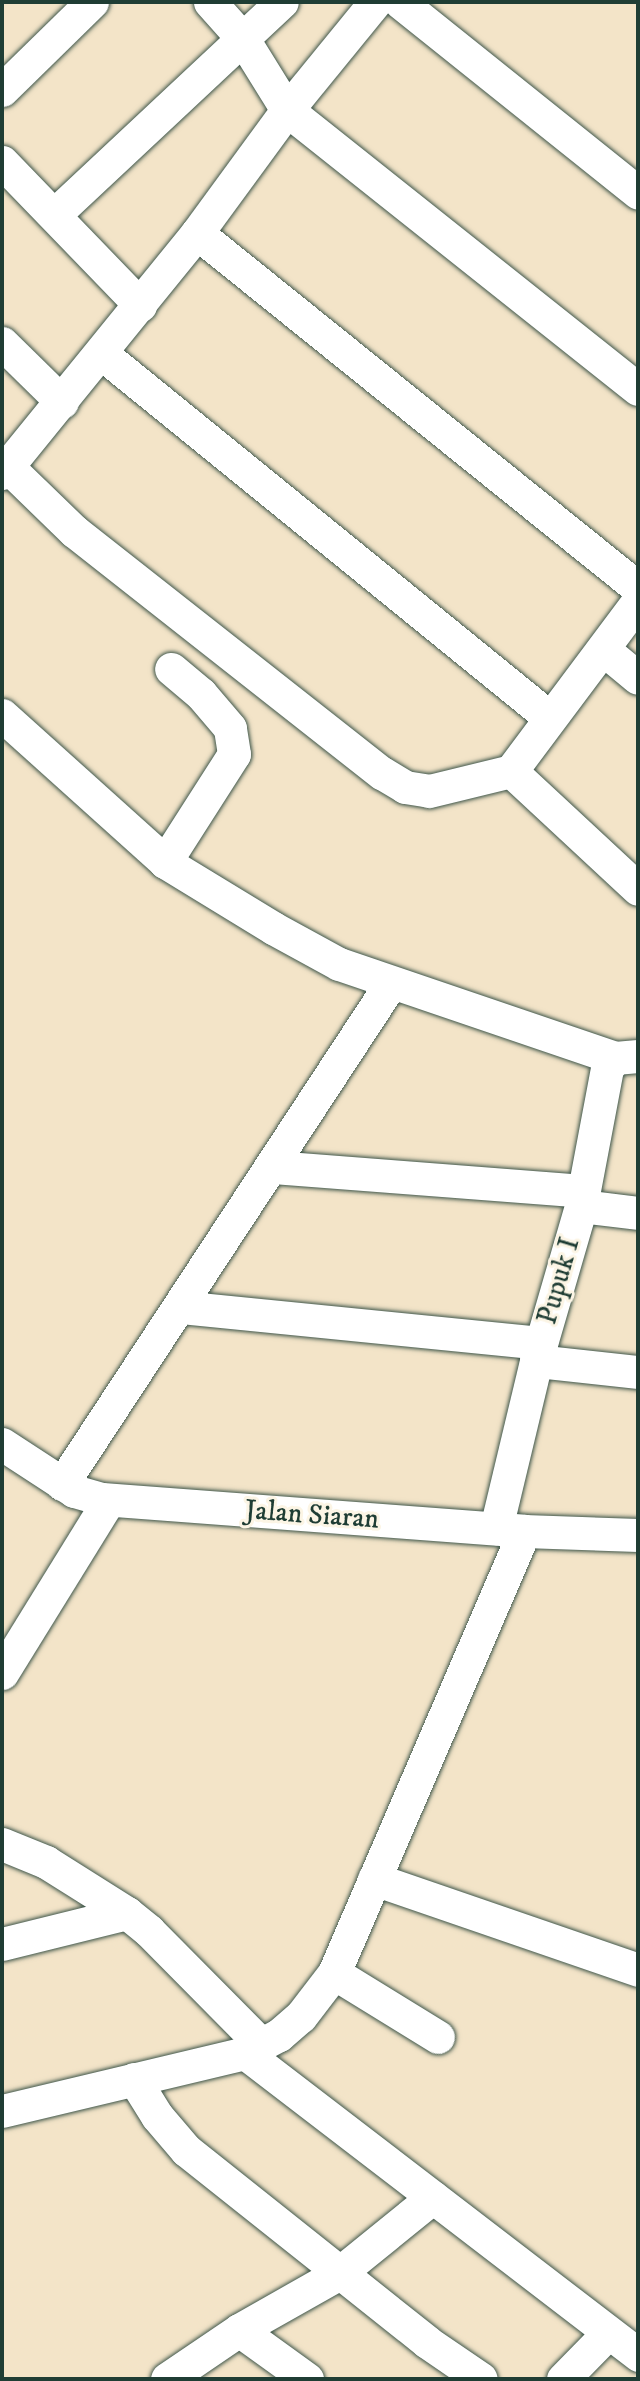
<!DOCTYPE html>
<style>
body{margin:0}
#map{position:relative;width:640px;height:2381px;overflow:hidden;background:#f3e4c8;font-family:"IM FELL DW Pica",serif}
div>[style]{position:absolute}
.roads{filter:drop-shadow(0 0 2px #3f564a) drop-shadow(0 0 2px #3f564a)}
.minor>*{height:33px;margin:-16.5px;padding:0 16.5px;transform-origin:16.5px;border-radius:16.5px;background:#fff}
span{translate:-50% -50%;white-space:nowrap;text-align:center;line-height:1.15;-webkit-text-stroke:6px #fcf5e5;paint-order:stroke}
.street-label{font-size:28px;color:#1f3d34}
.frame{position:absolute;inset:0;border:4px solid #1f3d34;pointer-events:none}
</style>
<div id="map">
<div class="roads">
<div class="minor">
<i style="left:210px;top:2px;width:50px;rotate:48.3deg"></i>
<i style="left:243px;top:39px;width:84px;rotate:58.2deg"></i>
<i style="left:287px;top:110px;width:448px;rotate:38.5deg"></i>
<i style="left:400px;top:2px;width:305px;rotate:38.7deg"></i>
<i style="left:2px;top:90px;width:126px;rotate:-44.4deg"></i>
<i style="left:2px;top:162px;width:199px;rotate:46deg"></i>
<i style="left:54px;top:215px;width:312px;rotate:-43.1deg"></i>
<i style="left:197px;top:233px;width:566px;rotate:38.83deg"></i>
<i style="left:2px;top:343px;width:84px;rotate:44.5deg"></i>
<i style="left:101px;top:353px;width:577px;rotate:39.09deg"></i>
<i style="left:9px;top:468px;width:91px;rotate:44.1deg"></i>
<i style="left:74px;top:531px;width:392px;rotate:38.2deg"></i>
<i style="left:382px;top:773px;width:27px;rotate:31deg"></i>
<i style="left:405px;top:787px;width:24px;rotate:9deg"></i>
<i style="left:429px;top:791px;width:84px;rotate:-13.7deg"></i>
<i style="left:511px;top:771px;width:212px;rotate:-53.2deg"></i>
<i style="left:2px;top:473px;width:309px;rotate:-50.9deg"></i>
<i style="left:197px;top:233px;width:152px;rotate:-53.8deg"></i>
<i style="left:287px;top:110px;width:139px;rotate:-50.8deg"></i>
<i style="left:603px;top:649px;width:45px;rotate:39.6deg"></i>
<i style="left:2px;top:715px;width:219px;rotate:42deg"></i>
<i style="left:165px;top:862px;width:127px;rotate:31.4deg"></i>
<i style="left:273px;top:928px;width:75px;rotate:28.6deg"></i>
<i style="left:339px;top:964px;width:292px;rotate:18.8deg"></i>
<i style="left:511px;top:771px;width:173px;rotate:42.9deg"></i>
<i style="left:165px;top:862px;width:128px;rotate:-57.4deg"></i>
<i style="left:234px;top:754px;width:26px;rotate:-99deg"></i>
<i style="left:230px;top:728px;width:45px;rotate:-130.5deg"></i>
<i style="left:201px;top:694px;width:39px;rotate:-140deg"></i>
<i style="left:273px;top:1167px;width:311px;rotate:4.4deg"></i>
<i style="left:581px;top:1206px;width:57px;rotate:7deg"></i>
<i style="left:180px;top:1307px;width:363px;rotate:5.7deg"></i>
<i style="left:536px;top:1361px;width:103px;rotate:6.2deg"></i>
<i style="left:2px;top:1444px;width:86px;rotate:33.1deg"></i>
<i style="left:74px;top:1491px;width:29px;rotate:16deg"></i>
<i style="left:102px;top:1499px;width:423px;rotate:4.3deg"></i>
<i style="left:524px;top:1531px;width:114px;rotate:2deg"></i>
<i style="left:62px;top:1484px;width:599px;rotate:-56.71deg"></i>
<i style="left:496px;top:1528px;width:172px;rotate:-76.5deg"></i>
<i style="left:536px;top:1361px;width:161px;rotate:-73.8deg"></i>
<i style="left:581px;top:1206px;width:140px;rotate:-79.3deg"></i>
<i style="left:607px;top:1068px;width:13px;rotate:-51deg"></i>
<i style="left:615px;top:1058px;width:23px;rotate:-5deg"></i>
<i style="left:2px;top:1673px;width:203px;rotate:-58.3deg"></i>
<i style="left:2px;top:1844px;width:48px;rotate:22.2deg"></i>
<i style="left:46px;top:1862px;width:96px;rotate:32.2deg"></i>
<i style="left:374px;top:1879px;width:279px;rotate:19deg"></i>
<i style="left:2px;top:1944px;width:129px;rotate:-13.9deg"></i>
<i style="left:127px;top:1913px;width:28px;rotate:39deg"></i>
<i style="left:149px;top:1931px;width:161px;rotate:45.3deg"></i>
<i style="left:334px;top:1973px;width:122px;rotate:31.6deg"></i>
<i style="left:245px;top:2053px;width:496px;rotate:37.5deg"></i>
<i style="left:134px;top:2079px;width:44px;rotate:58.1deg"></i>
<i style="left:157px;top:2116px;width:45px;rotate:49.5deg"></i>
<i style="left:186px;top:2150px;width:308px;rotate:38.5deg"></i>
<i style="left:427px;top:2342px;width:65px;rotate:34.4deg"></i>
<i style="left:2px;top:2111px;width:250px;rotate:-13.4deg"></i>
<i style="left:245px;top:2053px;width:38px;rotate:-28deg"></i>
<i style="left:279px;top:2035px;width:29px;rotate:-41deg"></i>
<i style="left:301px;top:2016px;width:54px;rotate:-52.5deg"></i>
<i style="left:334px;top:1973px;width:481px;rotate:-66.7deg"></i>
<i style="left:239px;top:2330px;width:84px;rotate:35.8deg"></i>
<i style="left:167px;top:2379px;width:87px;rotate:-34.2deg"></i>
<i style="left:239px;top:2330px;width:114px;rotate:-29.5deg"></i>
<i style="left:338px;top:2274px;width:122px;rotate:-39deg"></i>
<i style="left:563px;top:2379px;width:64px;rotate:-45.6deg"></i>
</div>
</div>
<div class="street-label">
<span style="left:559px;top:1281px;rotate:-74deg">Pupuk I</span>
<span style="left:312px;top:1515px;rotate:4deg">Jalan Siaran</span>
</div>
<div class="frame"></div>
</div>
